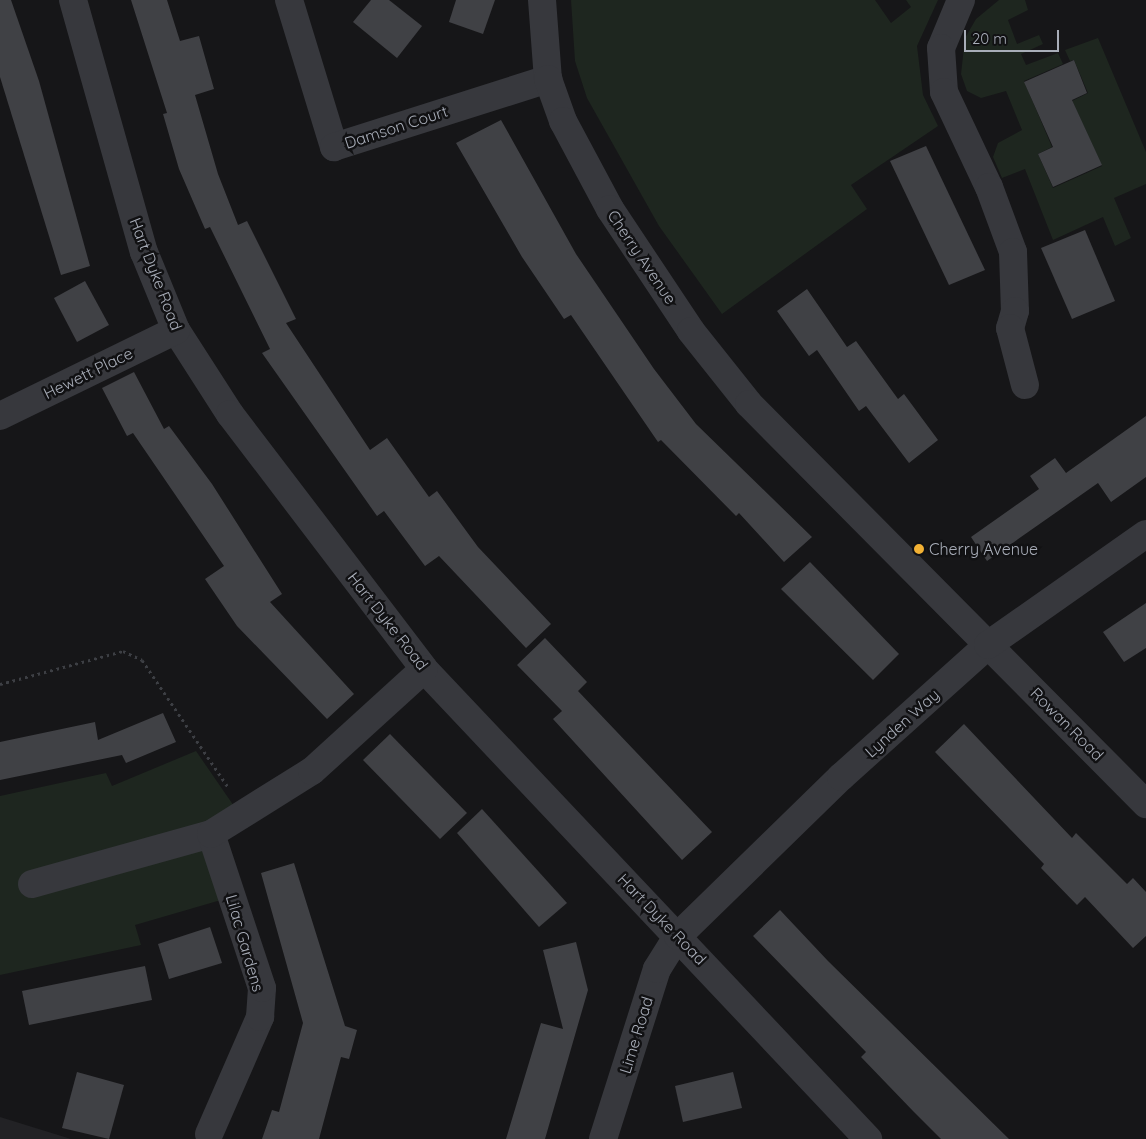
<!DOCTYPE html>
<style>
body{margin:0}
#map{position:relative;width:1146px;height:1139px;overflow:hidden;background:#161618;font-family:Quicksand,sans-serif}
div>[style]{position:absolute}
.built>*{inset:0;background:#222225}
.green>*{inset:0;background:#1e261f}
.building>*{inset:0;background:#404145}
.path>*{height:3px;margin-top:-1.5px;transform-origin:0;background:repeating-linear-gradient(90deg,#3d3f44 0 2.5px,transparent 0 6.5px)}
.minor>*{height:28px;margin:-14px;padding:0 14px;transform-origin:14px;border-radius:14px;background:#37383d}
.dots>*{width:14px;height:14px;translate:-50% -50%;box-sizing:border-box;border:2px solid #111113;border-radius:50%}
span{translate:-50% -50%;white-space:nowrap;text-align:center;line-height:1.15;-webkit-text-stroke:5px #111113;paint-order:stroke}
.street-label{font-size:16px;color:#a8adb8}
.poi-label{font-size:16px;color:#a8adb8}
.left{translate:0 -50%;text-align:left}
.scale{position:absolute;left:964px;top:30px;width:95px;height:22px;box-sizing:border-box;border:2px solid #a8adb8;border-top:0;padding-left:6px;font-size:15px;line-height:18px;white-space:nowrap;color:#a8adb8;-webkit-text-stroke:4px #111113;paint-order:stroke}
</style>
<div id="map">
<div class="built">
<i style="clip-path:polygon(0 1117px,71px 1139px,0 1139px)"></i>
</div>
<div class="green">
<i style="clip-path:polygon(571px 0,875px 0,891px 23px,911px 7px,906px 0,938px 0,917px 46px,923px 95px,938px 126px,851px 185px,867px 209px,722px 314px,659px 226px,587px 98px,575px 61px)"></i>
<i style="clip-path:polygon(999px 0,1025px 0,1028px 10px,1008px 20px,1017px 44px,1039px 35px,1043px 44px,1021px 54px,1026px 65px,1058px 53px,1063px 64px,1024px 81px,1052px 147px,1038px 154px,1053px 188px,1102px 166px,1072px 101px,1088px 93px,1074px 60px,1070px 61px,1065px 50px,1098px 38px,1146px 152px,1146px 184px,1114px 198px,1131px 238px,1115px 246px,1103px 217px,1053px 240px,1025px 169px,1002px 178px,993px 157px,998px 143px,1022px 130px,1006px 91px,981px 98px,967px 91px,961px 74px,965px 38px,976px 19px)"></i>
<i style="clip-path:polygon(196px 751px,236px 809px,196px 829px,221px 900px,135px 925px,141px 945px,0 975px,0 796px,106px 773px,112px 786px)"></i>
</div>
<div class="building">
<i style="clip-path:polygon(0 0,11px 0,39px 81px,90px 266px,61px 275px,0 77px)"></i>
<i style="clip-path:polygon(131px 0,167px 0,180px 41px,199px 36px,214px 89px,195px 95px,218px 174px,238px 225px,247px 221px,296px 319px,286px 323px,370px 450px,387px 438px,429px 497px,437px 491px,478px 547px,551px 624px,526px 648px,439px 556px,425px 566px,384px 511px,377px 516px,262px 353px,270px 349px,210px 227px,205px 229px,179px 169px,163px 114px,167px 113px)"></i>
<i style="clip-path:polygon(371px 0,389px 0,422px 26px,397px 58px,353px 22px)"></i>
<i style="clip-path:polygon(456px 0,495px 0,483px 34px,449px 22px)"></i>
<i style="clip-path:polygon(1074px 60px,1087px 93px,1072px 100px,1102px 165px,1053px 187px,1038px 154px,1053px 147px,1024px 82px)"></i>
<i style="clip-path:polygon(501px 120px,576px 254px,654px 369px,696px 424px,812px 537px,784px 562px,739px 513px,736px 516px,661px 440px,658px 442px,571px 315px,564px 319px,522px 257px,456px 143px)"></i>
<i style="clip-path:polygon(926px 146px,985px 270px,949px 285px,890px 161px)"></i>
<i style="clip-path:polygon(1085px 230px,1115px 301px,1072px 319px,1041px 248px)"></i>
<i style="clip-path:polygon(85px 281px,109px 325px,77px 342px,54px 298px)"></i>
<i style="clip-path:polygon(807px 289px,847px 347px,856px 341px,898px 399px,904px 394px,938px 440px,909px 463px,866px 406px,859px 411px,817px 350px,809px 356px,777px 311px)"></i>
<i style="clip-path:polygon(134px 372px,164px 429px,169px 426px,212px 484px,282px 594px,270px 602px,354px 694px,327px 719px,237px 626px,205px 579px,224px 566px,133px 433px,127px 436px,102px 388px)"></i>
<i style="clip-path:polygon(1146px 416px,1146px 477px,1111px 502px,1098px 483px,987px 561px,971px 537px,1039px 489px,1030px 476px,1055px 458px,1066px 473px)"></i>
<i style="clip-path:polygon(810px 562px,899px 654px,873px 680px,781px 589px)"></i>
<i style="clip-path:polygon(1146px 603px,1146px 648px,1124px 662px,1103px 632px)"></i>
<i style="clip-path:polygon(545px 638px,587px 682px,578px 691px,712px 832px,682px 860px,553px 719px,562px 711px,517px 665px)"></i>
<i style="clip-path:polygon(163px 713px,176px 742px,126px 763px,122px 755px,0 780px,0 742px,95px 722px,98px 740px)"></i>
<i style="clip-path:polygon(964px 724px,1072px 838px,1076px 833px,1127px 884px,1133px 878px,1146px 892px,1146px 936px,1133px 948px,1085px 897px,1077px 905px,1041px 868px,1044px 864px,935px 752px)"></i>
<i style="clip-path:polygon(390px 734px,467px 813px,440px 839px,363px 760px)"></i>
<i style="clip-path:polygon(482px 809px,567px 903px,539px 927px,457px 833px)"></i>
<i style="clip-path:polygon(294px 863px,345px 1026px,357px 1030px,349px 1059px,341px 1057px,319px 1139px,262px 1139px,272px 1110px,279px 1112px,303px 1023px,261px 873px)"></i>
<i style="clip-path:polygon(780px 910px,828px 961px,1009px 1139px,941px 1139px,913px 1111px,861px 1057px,866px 1052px,753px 936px)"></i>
<i style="clip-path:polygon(210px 927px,222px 963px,169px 979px,158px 944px)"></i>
<i style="clip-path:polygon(576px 942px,588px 990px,545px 1139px,506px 1139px,541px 1023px,563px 1029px,543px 950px)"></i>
<i style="clip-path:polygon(145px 966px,152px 1000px,29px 1025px,22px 991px)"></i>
<i style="clip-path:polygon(77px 1072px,124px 1085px,109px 1139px,62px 1128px)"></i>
<i style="clip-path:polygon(733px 1072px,742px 1108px,683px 1122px,675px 1086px)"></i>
</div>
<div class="path">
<i style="left:0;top:684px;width:127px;rotate:-15deg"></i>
<i style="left:123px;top:651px;width:21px;rotate:25deg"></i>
<i style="left:142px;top:660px;width:153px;rotate:55.9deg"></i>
</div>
<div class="minor">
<i style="left:73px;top:0;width:262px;rotate:74.3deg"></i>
<i style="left:144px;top:252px;width:84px;rotate:67.7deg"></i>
<i style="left:176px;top:330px;width:100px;rotate:57.3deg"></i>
<i style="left:230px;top:414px;width:320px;rotate:52.7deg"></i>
<i style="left:424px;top:669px;width:647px;rotate:46.63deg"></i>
<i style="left:289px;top:0;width:154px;rotate:73deg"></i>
<i style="left:334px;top:147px;width:225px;rotate:-17.6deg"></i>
<i style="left:542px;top:0;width:79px;rotate:85.7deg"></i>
<i style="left:548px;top:79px;width:45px;rotate:70.3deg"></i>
<i style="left:563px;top:121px;width:100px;rotate:61.9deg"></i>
<i style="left:610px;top:209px;width:146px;rotate:56.4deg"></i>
<i style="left:691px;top:331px;width:93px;rotate:51.5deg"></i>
<i style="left:749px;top:404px;width:564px;rotate:45.22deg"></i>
<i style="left:961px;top:0;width:52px;rotate:112.6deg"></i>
<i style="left:941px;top:48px;width:44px;rotate:86.1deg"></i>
<i style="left:944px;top:92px;width:105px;rotate:64.7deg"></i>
<i style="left:989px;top:187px;width:69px;rotate:69.7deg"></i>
<i style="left:1013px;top:252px;width:59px;rotate:88.1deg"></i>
<i style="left:1015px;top:311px;width:18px;rotate:106deg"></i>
<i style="left:1010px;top:328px;width:59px;rotate:75.3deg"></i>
<i style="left:0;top:416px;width:196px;rotate:-26deg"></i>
<i style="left:32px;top:884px;width:186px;rotate:-15.6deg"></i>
<i style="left:209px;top:1134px;width:128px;rotate:-66.4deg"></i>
<i style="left:260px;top:1017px;width:29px;rotate:-86deg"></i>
<i style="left:262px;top:988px;width:162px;rotate:-108.3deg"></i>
<i style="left:211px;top:834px;width:119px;rotate:-32deg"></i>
<i style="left:312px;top:771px;width:151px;rotate:-42.3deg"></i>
<i style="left:603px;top:1139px;width:178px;rotate:-72.4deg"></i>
<i style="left:657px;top:969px;width:39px;rotate:-58deg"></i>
<i style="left:678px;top:936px;width:228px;rotate:-44.3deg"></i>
<i style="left:841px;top:777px;width:198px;rotate:-41.9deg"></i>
<i style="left:988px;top:645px;width:193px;rotate:-35.1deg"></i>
</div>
<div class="dots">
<i style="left:919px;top:549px;background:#f2b134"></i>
</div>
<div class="street-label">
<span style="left:396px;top:127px;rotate:-18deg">Damson Court</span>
<span style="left:642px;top:257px;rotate:56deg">Cherry Avenue</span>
<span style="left:156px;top:274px;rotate:69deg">Hart Dyke Road</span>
<span style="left:88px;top:373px;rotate:-26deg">Hewett Place</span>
<span style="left:388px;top:621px;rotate:52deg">Hart Dyke Road</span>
<span style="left:902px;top:723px;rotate:-42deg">Lynden Way</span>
<span style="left:1067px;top:724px;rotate:45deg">Rowan Road</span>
<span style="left:662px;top:919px;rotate:46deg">Hart Dyke Road</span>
<span style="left:245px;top:943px;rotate:74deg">Lilac Gardens</span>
<span style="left:636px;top:1035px;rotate:-73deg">Lime Road</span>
</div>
<div class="poi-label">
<span class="left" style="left:929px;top:549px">Cherry Avenue</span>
</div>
<div class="scale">20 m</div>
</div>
